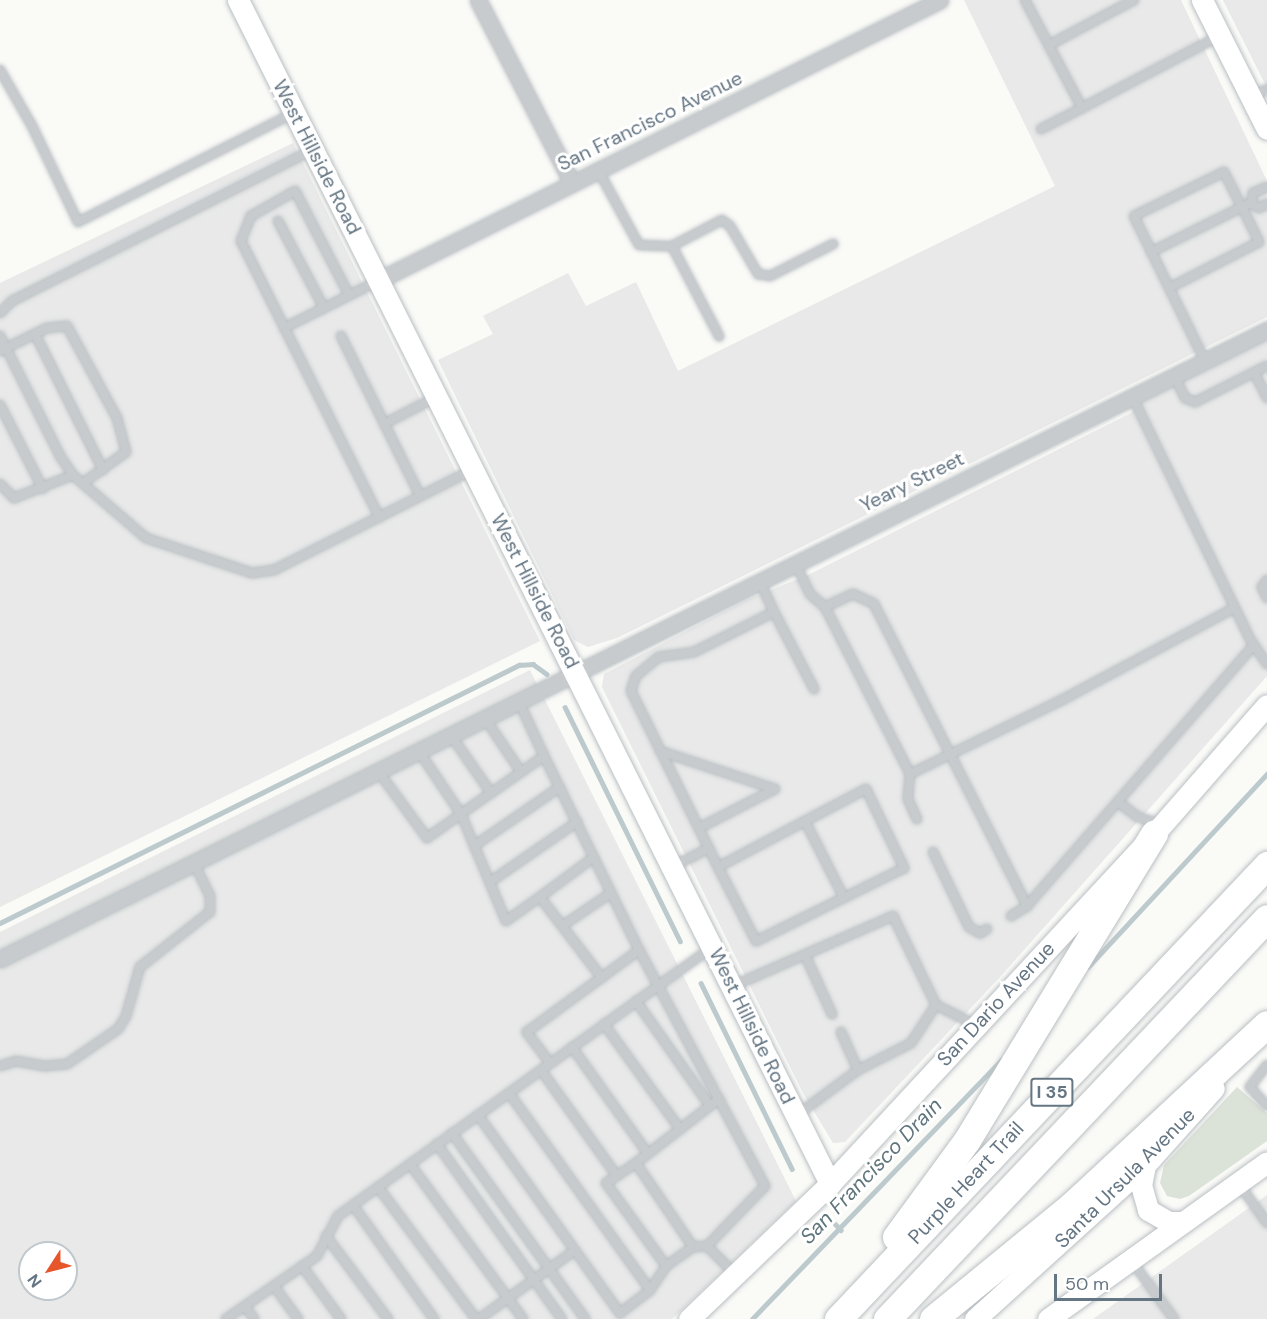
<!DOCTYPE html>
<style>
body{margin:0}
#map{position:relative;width:1267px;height:1319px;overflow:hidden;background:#fafaf7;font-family:"DM Sans",sans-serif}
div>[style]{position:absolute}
.built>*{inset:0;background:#e8e9e8}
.green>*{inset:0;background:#dbe2d8}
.stream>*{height:4.5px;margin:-2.25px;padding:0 2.25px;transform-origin:2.25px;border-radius:2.25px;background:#bdcacd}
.roads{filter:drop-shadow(0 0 2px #b9bfc3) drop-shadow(0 0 2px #b9bfc3)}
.lane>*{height:8px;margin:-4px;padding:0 4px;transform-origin:4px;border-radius:4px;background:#c7cbce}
.street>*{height:15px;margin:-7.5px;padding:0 7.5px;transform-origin:7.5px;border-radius:7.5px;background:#c7cbce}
.secondary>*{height:21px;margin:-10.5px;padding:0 10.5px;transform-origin:10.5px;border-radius:10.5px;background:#fff}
.highway>*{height:27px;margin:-13.5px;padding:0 13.5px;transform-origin:13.5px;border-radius:13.5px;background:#fff}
span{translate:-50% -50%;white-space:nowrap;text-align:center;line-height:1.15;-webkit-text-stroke:6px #fff;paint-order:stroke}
.shield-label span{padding:2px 4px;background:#fff;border:2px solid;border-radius:4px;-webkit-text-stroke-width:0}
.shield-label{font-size:18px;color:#647583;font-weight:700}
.street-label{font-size:20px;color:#647583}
.water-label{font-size:21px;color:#5f757c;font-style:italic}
.north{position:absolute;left:18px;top:1241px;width:60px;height:60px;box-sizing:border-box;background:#fff;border:2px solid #c1c8cd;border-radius:50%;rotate:234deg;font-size:16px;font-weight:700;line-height:24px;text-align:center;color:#647583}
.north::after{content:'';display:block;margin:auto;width:21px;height:27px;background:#e7552a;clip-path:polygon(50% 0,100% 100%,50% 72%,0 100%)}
.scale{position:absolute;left:1054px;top:1274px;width:108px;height:27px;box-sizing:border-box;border:3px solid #647583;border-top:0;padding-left:8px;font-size:18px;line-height:21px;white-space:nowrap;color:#647583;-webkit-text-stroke:4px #fff;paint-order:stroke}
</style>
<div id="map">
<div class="built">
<i style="clip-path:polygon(964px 0,1181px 0,1267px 181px,1267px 317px,617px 638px,588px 647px,574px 640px,438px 360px,493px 334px,483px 316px,568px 273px,586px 306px,636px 282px,678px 371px,1055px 186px)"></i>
<i style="clip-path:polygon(1223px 0,1267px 0,1267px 86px,1263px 80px)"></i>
<i style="clip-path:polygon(293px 143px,540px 641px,0 907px,0 283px)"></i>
<i style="clip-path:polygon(1267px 338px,1267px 676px,1001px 976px,845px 1142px,833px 1143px,803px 1093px,602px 687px,604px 674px,746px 600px,808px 575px,1131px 413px,1147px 398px)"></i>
<i style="clip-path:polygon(evenodd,530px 670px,796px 1201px,672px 1319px,0 1319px,0 932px,530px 670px,30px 1253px,66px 1253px,66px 1289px,30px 1289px,30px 1253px)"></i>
<i style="clip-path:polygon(1267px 1195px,1267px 1319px,1093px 1319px,1152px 1277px)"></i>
</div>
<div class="green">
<i style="clip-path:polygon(1237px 1087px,1267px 1113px,1267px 1141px,1189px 1196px,1180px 1199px,1167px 1196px,1160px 1183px,1164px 1165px)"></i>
</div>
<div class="stream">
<i style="left:565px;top:707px;width:261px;rotate:63.8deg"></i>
<i style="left:0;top:923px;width:580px;rotate:-26.43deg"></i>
<i style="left:519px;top:665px;width:14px;rotate:-4deg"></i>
<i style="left:533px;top:664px;width:17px;rotate:36deg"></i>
<i style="left:1088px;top:967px;width:263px;rotate:-47.2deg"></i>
<i style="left:701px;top:983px;width:207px;rotate:63.9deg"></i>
<i style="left:828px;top:1216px;width:19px;rotate:47deg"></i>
<i style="left:752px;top:1319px;width:359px;rotate:-46.1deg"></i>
</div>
<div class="roads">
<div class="lane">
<i style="left:1025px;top:0;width:122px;rotate:62.2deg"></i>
<i style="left:1082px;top:108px;width:46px;rotate:152.9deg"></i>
<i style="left:1049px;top:45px;width:96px;rotate:-27.9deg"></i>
<i style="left:0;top:70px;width:64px;rotate:60.3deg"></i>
<i style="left:32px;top:126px;width:106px;rotate:64.4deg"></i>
<i style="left:78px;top:222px;width:242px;rotate:-26.8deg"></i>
<i style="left:1252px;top:97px;width:17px;rotate:-28deg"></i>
<i style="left:1082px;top:108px;width:155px;rotate:-27.7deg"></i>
<i style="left:598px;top:170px;width:85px;rotate:61.3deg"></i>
<i style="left:639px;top:245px;width:33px;rotate:2deg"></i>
<i style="left:672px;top:246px;width:56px;rotate:-27.5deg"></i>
<i style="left:722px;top:220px;width:10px;rotate:37deg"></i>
<i style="left:730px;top:226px;width:56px;rotate:59.7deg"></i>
<i style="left:758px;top:274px;width:12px;rotate:9deg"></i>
<i style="left:770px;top:276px;width:71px;rotate:-26.9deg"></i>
<i style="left:1251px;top:203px;width:10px;rotate:-79deg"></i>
<i style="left:1253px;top:193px;width:15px;rotate:-23deg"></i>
<i style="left:1251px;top:203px;width:9px;rotate:32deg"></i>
<i style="left:1259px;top:208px;width:9px;rotate:-27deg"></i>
<i style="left:278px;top:221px;width:98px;rotate:62.1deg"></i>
<i style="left:324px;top:308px;width:60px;rotate:-26.6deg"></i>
<i style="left:672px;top:246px;width:102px;rotate:62.4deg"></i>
<i style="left:1151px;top:252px;width:102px;rotate:-26.3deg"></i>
<i style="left:1242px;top:207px;width:39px;rotate:64deg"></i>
<i style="left:1259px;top:242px;width:101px;rotate:152.9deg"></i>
<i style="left:349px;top:295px;width:117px;rotate:-117.4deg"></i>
<i style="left:295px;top:191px;width:51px;rotate:150.4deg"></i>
<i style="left:251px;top:216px;width:27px;rotate:112deg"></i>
<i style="left:241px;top:241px;width:309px;rotate:63.4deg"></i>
<i style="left:0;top:313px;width:17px;rotate:-45deg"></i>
<i style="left:12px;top:301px;width:336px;rotate:-26.7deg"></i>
<i style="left:284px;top:328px;width:45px;rotate:-26.6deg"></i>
<i style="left:35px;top:334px;width:152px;rotate:63.4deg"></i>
<i style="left:0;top:336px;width:134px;rotate:63.4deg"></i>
<i style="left:60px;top:456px;width:23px;rotate:56deg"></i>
<i style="left:73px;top:475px;width:96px;rotate:40.8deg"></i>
<i style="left:146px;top:538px;width:112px;rotate:18.3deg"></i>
<i style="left:252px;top:573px;width:22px;rotate:-8deg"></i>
<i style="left:274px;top:570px;width:220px;rotate:-26.8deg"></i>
<i style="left:341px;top:336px;width:178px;rotate:63.7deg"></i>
<i style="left:0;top:351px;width:52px;rotate:-26.1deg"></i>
<i style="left:47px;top:328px;width:20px;rotate:-6deg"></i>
<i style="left:67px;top:326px;width:105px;rotate:61.5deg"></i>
<i style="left:117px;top:418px;width:35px;rotate:75deg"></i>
<i style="left:126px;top:452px;width:53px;rotate:144.2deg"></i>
<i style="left:1205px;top:361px;width:161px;rotate:-116.1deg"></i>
<i style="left:1134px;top:216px;width:100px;rotate:-26.1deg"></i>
<i style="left:1224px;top:172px;width:39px;rotate:63deg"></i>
<i style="left:1242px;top:207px;width:10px;rotate:-24deg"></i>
<i style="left:1254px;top:372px;width:29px;rotate:63deg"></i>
<i style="left:1174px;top:376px;width:25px;rotate:63deg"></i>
<i style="left:1185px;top:398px;width:11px;rotate:22deg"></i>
<i style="left:1195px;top:402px;width:80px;rotate:-26.6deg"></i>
<i style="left:1132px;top:396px;width:272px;rotate:64.1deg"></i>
<i style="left:1251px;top:641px;width:28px;rotate:55deg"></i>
<i style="left:0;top:405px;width:94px;rotate:62.9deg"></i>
<i style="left:384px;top:424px;width:59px;rotate:-27.4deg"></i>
<i style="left:0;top:484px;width:20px;rotate:45deg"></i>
<i style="left:14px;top:498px;width:63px;rotate:-21.3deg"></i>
<i style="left:795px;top:563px;width:34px;rotate:64deg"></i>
<i style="left:810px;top:594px;width:20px;rotate:41deg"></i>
<i style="left:825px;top:607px;width:187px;rotate:63deg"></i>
<i style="left:910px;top:774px;width:167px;rotate:-26deg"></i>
<i style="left:1060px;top:701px;width:197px;rotate:-28.1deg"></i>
<i style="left:1267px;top:580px;width:9px;rotate:126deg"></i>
<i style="left:1262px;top:587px;width:12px;rotate:66deg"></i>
<i style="left:825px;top:607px;width:31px;rotate:-25deg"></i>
<i style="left:853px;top:594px;width:23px;rotate:25deg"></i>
<i style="left:874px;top:604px;width:339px;rotate:63.1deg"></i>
<i style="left:1027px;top:906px;width:346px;rotate:-49deg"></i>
<i style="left:774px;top:612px;width:87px;rotate:62.5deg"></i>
<i style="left:518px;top:700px;width:62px;rotate:65.1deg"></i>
<i style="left:544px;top:756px;width:101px;rotate:145.1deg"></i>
<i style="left:461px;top:814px;width:116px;rotate:67.2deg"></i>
<i style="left:506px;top:921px;width:42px;rotate:-35.2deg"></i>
<i style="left:540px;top:897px;width:102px;rotate:52.6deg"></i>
<i style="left:484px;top:717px;width:66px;rotate:56.1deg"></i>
<i style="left:450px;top:734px;width:72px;rotate:55.2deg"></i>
<i style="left:660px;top:751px;width:121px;rotate:18.3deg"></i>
<i style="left:775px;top:789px;width:85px;rotate:152.8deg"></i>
<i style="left:544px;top:756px;width:216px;rotate:63.9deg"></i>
<i style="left:378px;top:771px;width:83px;rotate:53.8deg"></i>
<i style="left:427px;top:838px;width:42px;rotate:-35.2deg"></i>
<i style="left:461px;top:814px;width:77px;rotate:-123.9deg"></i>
<i style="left:910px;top:774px;width:25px;rotate:95deg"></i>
<i style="left:908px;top:799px;width:22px;rotate:66deg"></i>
<i style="left:1118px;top:802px;width:25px;rotate:37deg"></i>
<i style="left:1138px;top:817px;width:22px;rotate:18deg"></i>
<i style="left:805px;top:821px;width:86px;rotate:63.1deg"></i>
<i style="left:474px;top:846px;width:104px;rotate:-34.5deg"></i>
<i style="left:933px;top:852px;width:83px;rotate:64.4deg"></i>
<i style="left:969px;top:927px;width:13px;rotate:29deg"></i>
<i style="left:980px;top:933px;width:8px;rotate:-30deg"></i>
<i style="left:674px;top:866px;width:39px;rotate:-27deg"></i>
<i style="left:718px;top:867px;width:167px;rotate:-27.8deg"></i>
<i style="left:866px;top:789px;width:88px;rotate:64.3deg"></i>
<i style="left:904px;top:868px;width:165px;rotate:153.7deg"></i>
<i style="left:756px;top:941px;width:83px;rotate:-117.2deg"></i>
<i style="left:718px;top:867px;width:196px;rotate:-116.3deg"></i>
<i style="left:631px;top:691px;width:16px;rotate:-72deg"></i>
<i style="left:636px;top:676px;width:30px;rotate:-40deg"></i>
<i style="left:659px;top:657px;width:35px;rotate:-8deg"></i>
<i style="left:694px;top:652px;width:89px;rotate:-26.6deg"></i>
<i style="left:774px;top:612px;width:33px;rotate:-115deg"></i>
<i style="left:490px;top:882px;width:106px;rotate:-34.6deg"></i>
<i style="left:540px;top:897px;width:67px;rotate:-36.5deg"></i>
<i style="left:1011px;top:916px;width:19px;rotate:-32deg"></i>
<i style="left:562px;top:926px;width:59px;rotate:-34deg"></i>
<i style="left:805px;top:955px;width:65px;rotate:65.4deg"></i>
<i style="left:733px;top:986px;width:175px;rotate:-23.6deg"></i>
<i style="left:893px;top:916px;width:99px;rotate:64.2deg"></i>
<i style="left:936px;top:1005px;width:45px;rotate:26.6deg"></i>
<i style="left:636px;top:1001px;width:128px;rotate:54.8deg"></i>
<i style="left:604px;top:1024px;width:130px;rotate:54.1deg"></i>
<i style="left:841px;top:1032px;width:42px;rotate:65.9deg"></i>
<i style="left:572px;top:1047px;width:131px;rotate:54.6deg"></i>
<i style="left:550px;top:1063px;width:39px;rotate:-127deg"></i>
<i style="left:527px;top:1032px;width:139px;rotate:-36.2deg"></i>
<i style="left:639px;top:950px;width:268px;rotate:61.9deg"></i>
<i style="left:765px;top:1186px;width:83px;rotate:134deg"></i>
<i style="left:707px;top:1246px;width:38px;rotate:45deg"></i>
<i style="left:1267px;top:1065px;width:28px;rotate:128deg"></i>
<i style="left:1250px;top:1087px;width:25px;rotate:48deg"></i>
<i style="left:0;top:1066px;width:17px;rotate:-17deg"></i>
<i style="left:16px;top:1061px;width:29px;rotate:10deg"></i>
<i style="left:45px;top:1066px;width:22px;rotate:-5deg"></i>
<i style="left:67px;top:1064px;width:62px;rotate:-34.5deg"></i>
<i style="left:118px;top:1029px;width:15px;rotate:-58deg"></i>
<i style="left:126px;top:1016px;width:51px;rotate:-74.1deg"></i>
<i style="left:140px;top:967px;width:89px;rotate:-38.2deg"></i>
<i style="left:210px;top:912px;width:16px;rotate:-90deg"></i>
<i style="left:210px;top:896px;width:37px;rotate:-116deg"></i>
<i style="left:541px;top:1070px;width:130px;rotate:54.4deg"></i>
<i style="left:478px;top:1115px;width:244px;rotate:54.4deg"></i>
<i style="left:620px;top:1313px;width:38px;rotate:-37deg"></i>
<i style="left:650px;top:1290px;width:242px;rotate:-125.6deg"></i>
<i style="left:797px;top:1115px;width:76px;rotate:-36.4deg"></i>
<i style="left:858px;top:1070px;width:59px;rotate:-27deg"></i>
<i style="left:911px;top:1043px;width:45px;rotate:-56.7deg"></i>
<i style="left:452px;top:1133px;width:229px;rotate:54.4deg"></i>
<i style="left:437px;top:1144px;width:215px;rotate:54.5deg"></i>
<i style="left:636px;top:1163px;width:36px;rotate:146deg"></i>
<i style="left:606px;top:1183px;width:102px;rotate:54.1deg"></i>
<i style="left:666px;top:1266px;width:33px;rotate:-35deg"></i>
<i style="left:410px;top:1164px;width:192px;rotate:53.9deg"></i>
<i style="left:1239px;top:1184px;width:48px;rotate:54.3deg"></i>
<i style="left:378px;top:1187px;width:164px;rotate:53.4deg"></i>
<i style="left:353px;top:1205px;width:140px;rotate:54.6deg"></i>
<i style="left:326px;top:1236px;width:104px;rotate:53.2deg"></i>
<i style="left:707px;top:1246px;width:14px;rotate:176deg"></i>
<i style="left:693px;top:1247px;width:102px;rotate:-124.2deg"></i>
<i style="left:636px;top:1163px;width:105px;rotate:-37.6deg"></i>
<i style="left:1131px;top:1260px;width:73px;rotate:53.9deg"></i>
<i style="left:302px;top:1266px;width:66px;rotate:53.7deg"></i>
<i style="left:274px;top:1286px;width:41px;rotate:54deg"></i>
<i style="left:650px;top:1290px;width:29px;rotate:-56deg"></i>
<i style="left:245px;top:1306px;width:16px;rotate:55deg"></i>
<i style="left:226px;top:1319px;width:111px;rotate:-34.7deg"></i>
<i style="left:317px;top:1256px;width:45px;rotate:-62.3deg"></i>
<i style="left:338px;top:1216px;width:457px;rotate:-35.7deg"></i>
<i style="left:479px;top:1319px;width:118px;rotate:-35.7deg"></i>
</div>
<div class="street">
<i style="left:478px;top:0;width:206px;rotate:62.8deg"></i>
<i style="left:379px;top:280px;width:627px;rotate:-26.52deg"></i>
<i style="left:0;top:959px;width:1415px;rotate:-26.4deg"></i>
</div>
<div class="secondary">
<i style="left:238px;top:0;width:1324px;rotate:63.43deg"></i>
<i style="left:1202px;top:0;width:144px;rotate:63.3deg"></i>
<i style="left:1145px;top:1165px;width:20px;rotate:101deg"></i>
<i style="left:1141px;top:1185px;width:26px;rotate:74deg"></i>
<i style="left:1148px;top:1210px;width:24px;rotate:30deg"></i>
<i style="left:1169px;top:1222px;width:14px"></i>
<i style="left:689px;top:1319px;width:195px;rotate:-43.8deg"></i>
<i style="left:830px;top:1184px;width:477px;rotate:-47.2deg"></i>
<i style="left:1154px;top:834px;width:171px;rotate:-48.8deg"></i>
<i style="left:975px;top:1319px;width:229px;rotate:-42.2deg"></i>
<i style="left:1145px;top:1165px;width:103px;rotate:-48.1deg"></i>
<i style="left:1048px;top:1319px;width:269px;rotate:-35.6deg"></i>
</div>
<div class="highway">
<i style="left:896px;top:1237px;width:120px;rotate:-53.8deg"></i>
<i style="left:967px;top:1140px;width:359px;rotate:-58.6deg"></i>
<i style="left:838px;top:1319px;width:625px;rotate:-46.62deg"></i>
<i style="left:887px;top:1319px;width:552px;rotate:-46.54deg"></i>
<i style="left:933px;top:1319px;width:178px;rotate:-39.3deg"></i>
<i style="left:1071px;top:1206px;width:267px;rotate:-42.9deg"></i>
</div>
</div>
<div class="shield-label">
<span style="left:1052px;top:1092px">I 35</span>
</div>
<div class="street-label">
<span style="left:650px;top:121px;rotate:-26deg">San Francisco Avenue</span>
<span style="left:317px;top:157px;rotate:63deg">West Hillside Road</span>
<span style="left:912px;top:482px;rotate:-26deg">Yeary Street</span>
<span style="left:535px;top:591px;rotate:63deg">West Hillside Road</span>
<span style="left:996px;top:1004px;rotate:-47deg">San Dario Avenue</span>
<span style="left:752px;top:1026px;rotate:64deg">West Hillside Road</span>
<span style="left:1125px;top:1178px;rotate:-45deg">Santa Ursula Avenue</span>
<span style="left:966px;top:1183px;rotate:-47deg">Purple Heart Trail</span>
</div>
<div class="water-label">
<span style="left:871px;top:1171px;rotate:-46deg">San Francisco Drain</span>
</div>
<div class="north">N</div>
<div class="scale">50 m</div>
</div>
